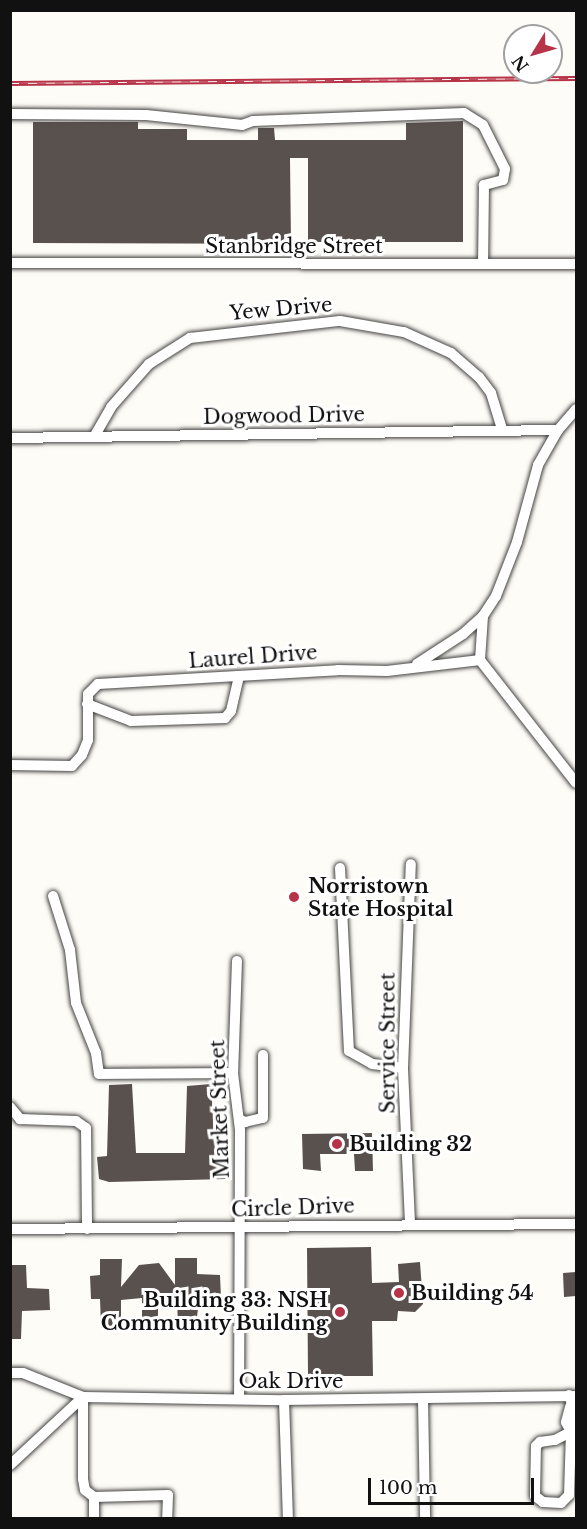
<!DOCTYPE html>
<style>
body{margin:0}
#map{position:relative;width:587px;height:1529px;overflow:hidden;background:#fefcf6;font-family:"Libre Baskerville",serif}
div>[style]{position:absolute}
.building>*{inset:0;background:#59514e}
.roads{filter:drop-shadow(0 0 2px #444) drop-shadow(0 0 2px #444)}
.minor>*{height:10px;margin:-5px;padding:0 5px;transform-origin:5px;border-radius:5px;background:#fff}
.rail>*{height:5px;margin-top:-2.5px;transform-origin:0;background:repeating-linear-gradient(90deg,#fff 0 9px,#b73348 0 18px);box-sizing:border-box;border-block:2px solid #b73348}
.dots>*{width:16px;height:16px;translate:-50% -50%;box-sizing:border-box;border:3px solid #fff;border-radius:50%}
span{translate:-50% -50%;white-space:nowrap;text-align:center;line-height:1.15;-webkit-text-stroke:6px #fff;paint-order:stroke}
.street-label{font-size:20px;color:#111}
.poi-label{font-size:20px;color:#111;font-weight:700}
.left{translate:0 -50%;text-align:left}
.right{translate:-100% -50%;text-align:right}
.frame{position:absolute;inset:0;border:12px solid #111;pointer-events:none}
.north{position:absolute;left:503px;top:24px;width:60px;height:60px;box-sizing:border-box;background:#fff;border:2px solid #a0a0a0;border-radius:50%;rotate:233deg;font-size:16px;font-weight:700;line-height:24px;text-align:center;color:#111}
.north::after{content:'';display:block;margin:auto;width:21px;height:27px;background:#b73348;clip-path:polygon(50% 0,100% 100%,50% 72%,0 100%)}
.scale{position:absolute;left:368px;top:1478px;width:166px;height:27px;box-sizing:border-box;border:3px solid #111;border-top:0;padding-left:8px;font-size:18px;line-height:21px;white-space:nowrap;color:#111;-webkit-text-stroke:4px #fff;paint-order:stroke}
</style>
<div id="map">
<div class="building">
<i style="clip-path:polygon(463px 121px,463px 242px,308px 242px,308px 158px,290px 158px,291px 244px,33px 243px,33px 122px,138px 122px,138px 129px,187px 129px,187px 140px,258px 140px,258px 128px,274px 128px,275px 140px,406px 140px,406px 123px)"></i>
<i style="clip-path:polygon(132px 1084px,136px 1153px,185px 1153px,187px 1086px,211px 1084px,215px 1152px,226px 1156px,226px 1179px,109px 1182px,99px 1179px,97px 1157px,107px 1156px,109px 1085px)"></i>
<i style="clip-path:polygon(372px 1133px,373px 1171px,355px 1171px,354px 1154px,320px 1154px,321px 1171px,303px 1169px,302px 1134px)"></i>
<i style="clip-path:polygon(371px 1247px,372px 1283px,399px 1282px,398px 1264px,420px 1262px,423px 1304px,415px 1312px,398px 1311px,397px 1321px,372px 1321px,373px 1376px,308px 1376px,307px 1248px)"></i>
<i style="clip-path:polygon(175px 1258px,197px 1258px,197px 1274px,220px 1275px,221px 1298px,199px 1300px,196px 1325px,178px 1326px,177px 1299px,158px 1300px,158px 1329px,142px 1329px,142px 1298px,121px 1300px,121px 1326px,101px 1326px,100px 1299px,91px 1299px,90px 1276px,100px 1275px,100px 1259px,122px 1259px,121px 1287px,139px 1265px,159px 1263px,175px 1285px)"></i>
<i style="clip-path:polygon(10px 1265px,26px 1265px,27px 1288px,49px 1289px,50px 1310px,22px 1311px,21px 1339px,10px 1339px)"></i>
<i style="clip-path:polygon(576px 1272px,576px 1296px,564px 1297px,563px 1273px)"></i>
</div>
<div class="roads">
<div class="minor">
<i style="left:10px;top:114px;width:136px;rotate:0.4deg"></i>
<i style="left:146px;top:115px;width:97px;rotate:5.9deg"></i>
<i style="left:242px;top:125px;width:12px;rotate:-20deg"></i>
<i style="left:253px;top:121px;width:211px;rotate:-2.2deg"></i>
<i style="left:464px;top:113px;width:22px;rotate:32deg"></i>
<i style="left:483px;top:125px;width:49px;rotate:63.4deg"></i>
<i style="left:505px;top:169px;width:11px;rotate:100deg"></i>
<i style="left:503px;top:180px;width:20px;rotate:165deg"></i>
<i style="left:484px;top:185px;width:79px;rotate:90.7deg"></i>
<i style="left:10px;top:263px;width:566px;rotate:0.1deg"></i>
<i style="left:94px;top:437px;width:34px;rotate:-60deg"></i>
<i style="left:111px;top:407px;width:57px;rotate:-48.5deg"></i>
<i style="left:149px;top:364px;width:49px;rotate:-32.4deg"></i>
<i style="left:190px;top:338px;width:151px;rotate:-6.5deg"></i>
<i style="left:340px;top:321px;width:65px;rotate:9.8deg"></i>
<i style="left:404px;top:332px;width:51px;rotate:24.1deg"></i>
<i style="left:451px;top:353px;width:37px;rotate:41deg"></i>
<i style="left:479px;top:377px;width:20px;rotate:53deg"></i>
<i style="left:491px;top:393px;width:39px;rotate:73deg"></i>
<i style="left:10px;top:438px;width:548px;rotate:-0.84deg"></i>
<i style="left:480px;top:660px;width:44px;rotate:-86.1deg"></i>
<i style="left:417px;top:664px;width:55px;rotate:-33.1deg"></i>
<i style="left:463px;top:634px;width:27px;rotate:-42deg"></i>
<i style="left:483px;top:616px;width:24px;rotate:-57deg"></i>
<i style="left:496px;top:596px;width:58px;rotate:-68.7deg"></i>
<i style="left:517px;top:542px;width:80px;rotate:-74.7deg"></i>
<i style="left:538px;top:465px;width:40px;rotate:-60.3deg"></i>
<i style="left:558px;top:430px;width:28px;rotate:-49deg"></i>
<i style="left:87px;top:704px;width:47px;rotate:21.1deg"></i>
<i style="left:131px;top:721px;width:94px;rotate:-1.8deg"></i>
<i style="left:225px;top:718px;width:9px;rotate:-49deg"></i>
<i style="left:231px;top:711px;width:36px;rotate:-77deg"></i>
<i style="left:10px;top:765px;width:62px;rotate:0.9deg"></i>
<i style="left:72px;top:766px;width:15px;rotate:-48deg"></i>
<i style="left:82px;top:755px;width:16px;rotate:-68deg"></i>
<i style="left:88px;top:740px;width:46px;rotate:-90deg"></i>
<i style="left:88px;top:694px;width:14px;rotate:-45deg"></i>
<i style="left:98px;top:684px;width:240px;rotate:-3.3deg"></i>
<i style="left:338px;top:670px;width:49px;rotate:1.2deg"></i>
<i style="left:387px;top:671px;width:94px;rotate:-6.7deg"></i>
<i style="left:480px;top:660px;width:156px;rotate:52deg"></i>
<i style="left:340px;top:868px;width:183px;rotate:87.2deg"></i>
<i style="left:349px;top:1051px;width:26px;rotate:29deg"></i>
<i style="left:372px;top:1064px;width:31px;rotate:7deg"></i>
<i style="left:53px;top:896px;width:57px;rotate:72.5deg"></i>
<i style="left:70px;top:950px;width:53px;rotate:83.5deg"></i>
<i style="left:76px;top:1003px;width:54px;rotate:68.2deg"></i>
<i style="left:96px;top:1053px;width:21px;rotate:82deg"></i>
<i style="left:99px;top:1074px;width:134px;rotate:-0.4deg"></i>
<i style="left:237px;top:961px;width:112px;rotate:92deg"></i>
<i style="left:233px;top:1073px;width:57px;rotate:83deg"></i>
<i style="left:240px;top:1130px;width:269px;rotate:90.2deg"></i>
<i style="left:10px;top:1107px;width:16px;rotate:50deg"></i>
<i style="left:20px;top:1119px;width:56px;rotate:2deg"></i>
<i style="left:76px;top:1121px;width:12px;rotate:35deg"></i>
<i style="left:86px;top:1128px;width:101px;rotate:89.4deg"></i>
<i style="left:239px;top:1119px;width:7px;rotate:27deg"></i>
<i style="left:245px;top:1122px;width:18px;rotate:-13deg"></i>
<i style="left:263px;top:1118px;width:63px;rotate:-90deg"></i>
<i style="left:410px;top:1223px;width:155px;rotate:-92.6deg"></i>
<i style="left:403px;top:1068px;width:204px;rotate:-87.8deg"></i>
<i style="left:10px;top:1229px;width:566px;rotate:-0.51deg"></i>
<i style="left:10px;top:1373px;width:13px"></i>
<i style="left:23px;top:1373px;width:65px;rotate:21.8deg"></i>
<i style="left:83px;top:1397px;width:201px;rotate:0.9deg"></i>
<i style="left:284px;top:1400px;width:292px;rotate:-0.8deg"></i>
<i style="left:569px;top:1395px;width:16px;rotate:72deg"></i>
<i style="left:574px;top:1410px;width:22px;rotate:98deg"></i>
<i style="left:571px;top:1432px;width:11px;rotate:-117deg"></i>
<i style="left:566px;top:1422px;width:16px;rotate:-75deg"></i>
<i style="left:83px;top:1397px;width:82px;rotate:90deg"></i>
<i style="left:83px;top:1479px;width:11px;rotate:80deg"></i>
<i style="left:85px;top:1490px;width:11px;rotate:38deg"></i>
<i style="left:94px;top:1497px;width:21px;rotate:90deg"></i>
<i style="left:423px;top:1399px;width:119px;rotate:89deg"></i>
<i style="left:284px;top:1400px;width:118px;rotate:88.1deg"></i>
<i style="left:571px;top:1432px;width:63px;rotate:91.8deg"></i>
<i style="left:569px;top:1495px;width:11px;rotate:135deg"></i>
<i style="left:561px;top:1503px;width:18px;rotate:-177deg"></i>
<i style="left:543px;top:1502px;width:10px;rotate:-143deg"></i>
<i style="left:535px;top:1496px;width:50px;rotate:-88.9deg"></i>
<i style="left:536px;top:1446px;width:6px;rotate:-45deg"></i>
<i style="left:540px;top:1442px;width:15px;rotate:-8deg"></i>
<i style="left:555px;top:1440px;width:18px;rotate:-27deg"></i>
<i style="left:571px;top:1432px;width:5px"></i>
<i style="left:10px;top:1465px;width:100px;rotate:-43deg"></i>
<i style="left:94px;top:1497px;width:74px;rotate:-1.5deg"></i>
<i style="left:168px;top:1495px;width:23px;rotate:92deg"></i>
</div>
</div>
<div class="rail">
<i style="left:10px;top:83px;width:566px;rotate:-0.51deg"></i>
</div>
<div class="dots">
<i style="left:294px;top:897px;background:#b73348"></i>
<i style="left:337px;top:1144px;background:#b73348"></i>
<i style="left:399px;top:1293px;background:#b73348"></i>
<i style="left:340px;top:1312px;background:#b73348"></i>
</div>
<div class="street-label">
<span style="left:294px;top:246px">Stanbridge Street</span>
<span style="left:281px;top:309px;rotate:-5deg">Yew Drive</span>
<span style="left:284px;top:416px;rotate:-1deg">Dogwood Drive</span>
<span style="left:253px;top:657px;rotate:-4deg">Laurel Drive</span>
<span style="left:388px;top:1043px;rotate:-90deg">Service Street</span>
<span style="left:220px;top:1109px;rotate:-92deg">Market Street</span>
<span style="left:293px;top:1208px;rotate:-2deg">Circle Drive</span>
<span style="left:291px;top:1381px">Oak Drive</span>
</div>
<div class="poi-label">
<span class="left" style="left:308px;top:898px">Norristown<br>State Hospital</span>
<span class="left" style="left:349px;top:1144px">Building 32</span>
<span class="left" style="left:411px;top:1293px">Building 54</span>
<span class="right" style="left:328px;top:1312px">Building 33: NSH<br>Community Building</span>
</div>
<div class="frame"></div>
<div class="north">N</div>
<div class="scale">100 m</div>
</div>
